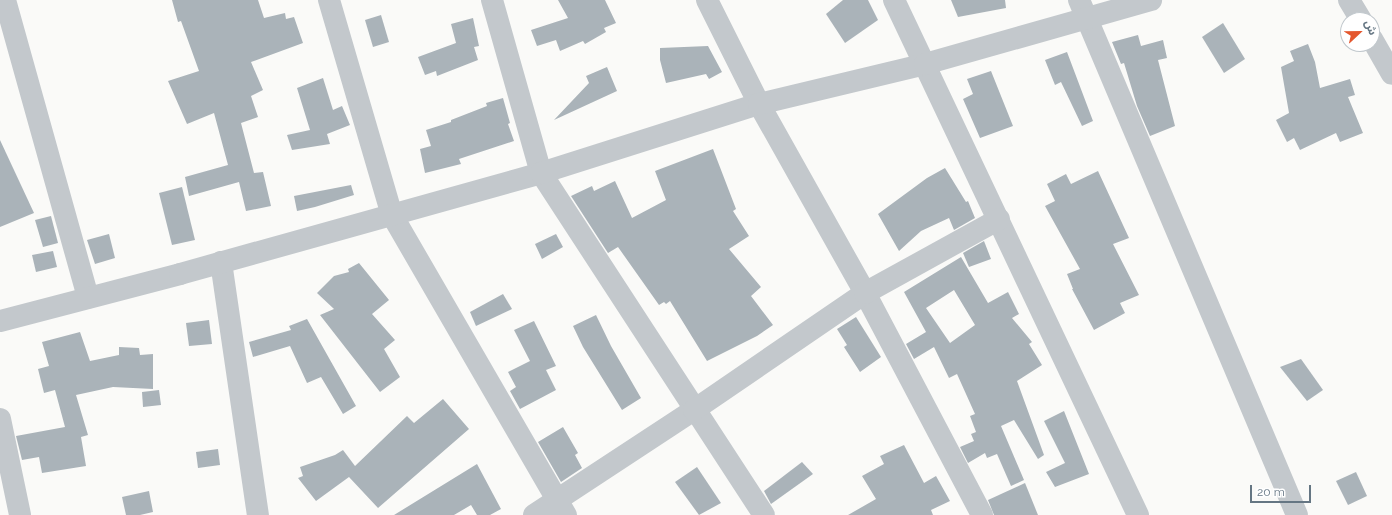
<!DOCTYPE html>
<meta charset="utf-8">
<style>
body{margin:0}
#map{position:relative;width:1392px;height:515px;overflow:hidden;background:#fafaf8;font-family:Raleway,"Noto Sans Arabic",sans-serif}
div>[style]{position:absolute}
.building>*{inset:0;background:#aab3b9}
.minor>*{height:22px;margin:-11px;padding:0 11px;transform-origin:11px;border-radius:11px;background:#c3c8cc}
.tertiary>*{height:22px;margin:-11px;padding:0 11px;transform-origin:11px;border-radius:11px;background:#c3c8cc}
span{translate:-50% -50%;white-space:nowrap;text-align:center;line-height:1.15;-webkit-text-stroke:4px #fff;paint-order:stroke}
.north{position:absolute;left:1340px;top:12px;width:40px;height:40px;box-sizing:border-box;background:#fff;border:1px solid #c1c8cd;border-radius:50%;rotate:68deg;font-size:11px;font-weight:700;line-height:16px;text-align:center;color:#657683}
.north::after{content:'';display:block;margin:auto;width:14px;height:18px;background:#e4572e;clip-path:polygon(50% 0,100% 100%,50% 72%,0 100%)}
.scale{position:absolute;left:1250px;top:485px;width:61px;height:18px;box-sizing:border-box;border:2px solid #657683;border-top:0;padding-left:5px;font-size:12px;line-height:14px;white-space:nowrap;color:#657683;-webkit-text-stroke:3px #fff;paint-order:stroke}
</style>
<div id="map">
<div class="building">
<i style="clip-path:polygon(172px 0,258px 0,264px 18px,285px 13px,286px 19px,294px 17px,303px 43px,251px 62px,263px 90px,251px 96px,258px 117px,241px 123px,254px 173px,263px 172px,271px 206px,246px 211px,239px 182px,189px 196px,185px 177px,228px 165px,214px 113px,187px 124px,168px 81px,199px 71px,181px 21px,178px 22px)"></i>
<i style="clip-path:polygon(558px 0,605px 0,616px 23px,604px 28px,606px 32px,585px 44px,583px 41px,560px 51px,556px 40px,537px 46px,531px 30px,568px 18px)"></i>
<i style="clip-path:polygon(843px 0,868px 0,878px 20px,845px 43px,826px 14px)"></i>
<i style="clip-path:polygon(951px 0,1005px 0,1006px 8px,958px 17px)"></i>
<i style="clip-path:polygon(381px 15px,389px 42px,373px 47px,365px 20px)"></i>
<i style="clip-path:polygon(473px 18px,479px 46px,474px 47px,478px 60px,437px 76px,436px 71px,425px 75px,418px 57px,456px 43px,451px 24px)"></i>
<i style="clip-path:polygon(1223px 23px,1245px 59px,1224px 73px,1202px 37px)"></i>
<i style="clip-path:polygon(1138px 35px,1141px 46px,1163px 40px,1167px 58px,1158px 60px,1175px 126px,1150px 136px,1137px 106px,1124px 63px,1121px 64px,1112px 42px)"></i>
<i style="clip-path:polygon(1308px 44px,1315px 62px,1320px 88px,1350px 79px,1355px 95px,1348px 97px,1363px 133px,1340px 142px,1336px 133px,1300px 150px,1294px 138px,1287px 142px,1276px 120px,1289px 113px,1281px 67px,1294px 61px,1290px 51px)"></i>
<i style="clip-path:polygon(708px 46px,722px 72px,709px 79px,706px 74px,666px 83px,660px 60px,660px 48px)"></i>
<i style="clip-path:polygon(1067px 52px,1093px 121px,1082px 126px,1061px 82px,1055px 85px,1045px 60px)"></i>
<i style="clip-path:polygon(607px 67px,617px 91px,554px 120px,589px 83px,586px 76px)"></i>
<i style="clip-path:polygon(991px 71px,1013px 126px,980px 138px,963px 99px,973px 94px,967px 79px)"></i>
<i style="clip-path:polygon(323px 78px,333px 110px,342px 106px,350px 125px,327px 134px,330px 144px,292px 150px,287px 135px,310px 130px,297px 88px)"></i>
<i style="clip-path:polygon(503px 98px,510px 123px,508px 124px,514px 141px,459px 159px,461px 164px,425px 173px,420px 149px,431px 146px,426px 130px,451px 122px,451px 120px,487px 106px,486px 103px)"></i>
<i style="clip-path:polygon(0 140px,34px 213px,0 227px)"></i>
<i style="clip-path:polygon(713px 149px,736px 209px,733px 211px,749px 236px,729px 249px,761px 287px,751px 296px,773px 325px,757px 336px,707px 361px,670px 301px,666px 304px,664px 302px,659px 305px,618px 247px,608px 253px,571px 196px,592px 186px,594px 191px,615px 181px,632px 218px,666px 200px,655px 171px)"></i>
<i style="clip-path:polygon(945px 168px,966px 202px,968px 201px,975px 218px,954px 230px,949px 218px,921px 231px,899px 251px,878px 214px,927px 178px)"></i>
<i style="clip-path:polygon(1098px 171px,1129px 238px,1113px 244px,1139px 295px,1120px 303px,1125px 313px,1094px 330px,1072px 289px,1073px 289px,1067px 274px,1080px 269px,1045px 206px,1055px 201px,1047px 184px,1066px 174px,1071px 184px)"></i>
<i style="clip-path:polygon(351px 185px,354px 195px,315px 207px,297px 211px,294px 196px)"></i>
<i style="clip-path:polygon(182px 187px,195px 240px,172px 245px,159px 193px)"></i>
<i style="clip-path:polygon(51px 216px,58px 243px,43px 247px,35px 220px)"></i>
<i style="clip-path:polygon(109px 234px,115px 258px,95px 264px,87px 240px)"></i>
<i style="clip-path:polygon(556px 234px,563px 247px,542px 259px,535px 244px)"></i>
<i style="clip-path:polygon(984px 241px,991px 259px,969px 267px,963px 253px)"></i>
<i style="clip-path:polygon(53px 251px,57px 267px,36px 272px,32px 255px)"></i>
<i style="clip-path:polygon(evenodd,961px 257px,988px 303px,1008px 292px,1019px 314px,1012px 318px,1032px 342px,1029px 344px,1042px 365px,1017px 381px,1044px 455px,1038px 459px,1014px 420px,1001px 426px,1024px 480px,1011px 486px,997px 454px,987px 458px,985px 453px,968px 463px,960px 447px,974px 441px,971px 434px,976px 432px,970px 416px,975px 414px,957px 374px,949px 378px,934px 347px,914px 359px,906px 344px,926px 332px,904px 292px,961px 257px,954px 290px,975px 325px,950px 343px,926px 308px,954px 290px)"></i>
<i style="clip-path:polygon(359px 263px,389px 300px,372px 314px,395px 340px,384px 349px,400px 377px,380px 392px,320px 315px,334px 309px,317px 293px,334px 276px,349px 272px,348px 269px)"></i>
<i style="clip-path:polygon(503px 294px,512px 309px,476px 326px,470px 312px)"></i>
<i style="clip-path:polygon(596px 315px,611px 346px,641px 398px,622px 410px,583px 347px,573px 326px)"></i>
<i style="clip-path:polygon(856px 317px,881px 357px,860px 372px,844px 347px,847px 345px,837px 329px)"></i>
<i style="clip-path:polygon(307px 319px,356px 406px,343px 414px,321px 377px,307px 383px,290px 346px,253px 357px,249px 342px,291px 330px,289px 326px)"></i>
<i style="clip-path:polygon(209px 320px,212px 344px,189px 346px,186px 323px)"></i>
<i style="clip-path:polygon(534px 321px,556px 366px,546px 370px,556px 390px,520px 409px,510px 391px,516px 387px,508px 372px,530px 361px,514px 330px)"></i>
<i style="clip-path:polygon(80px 332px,90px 361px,119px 355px,119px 347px,139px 348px,140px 355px,153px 354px,153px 389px,113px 387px,76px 395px,88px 435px,81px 437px,86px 466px,42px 473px,39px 457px,22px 460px,16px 436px,65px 427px,55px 390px,44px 393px,38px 369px,49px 366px,42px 342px)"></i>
<i style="clip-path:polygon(1301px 359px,1323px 390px,1307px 401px,1280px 367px)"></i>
<i style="clip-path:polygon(159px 390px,161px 405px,143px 407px,142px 392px)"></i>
<i style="clip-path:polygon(443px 399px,469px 429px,378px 508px,349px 477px,316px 501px,298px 478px,303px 476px,300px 467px,335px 455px,343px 450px,355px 466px,407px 416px,414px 423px)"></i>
<i style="clip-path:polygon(1064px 411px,1089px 474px,1055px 487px,1046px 472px,1065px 463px,1044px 421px)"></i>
<i style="clip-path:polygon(563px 427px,578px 453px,575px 455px,582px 468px,561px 482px,538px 442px)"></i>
<i style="clip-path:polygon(904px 445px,924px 483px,936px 476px,950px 501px,931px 510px,933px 515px,848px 515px,876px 499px,862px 476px,884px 464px,880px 456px)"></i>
<i style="clip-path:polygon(218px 449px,220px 465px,198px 468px,196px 452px)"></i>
<i style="clip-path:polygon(802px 462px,813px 474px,771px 504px,764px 491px)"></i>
<i style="clip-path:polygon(477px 464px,501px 509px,490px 515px,477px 515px,471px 505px,454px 515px,394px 515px)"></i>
<i style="clip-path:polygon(697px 467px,721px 503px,699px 515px,675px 482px)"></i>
<i style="clip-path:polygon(1356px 472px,1367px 496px,1348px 505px,1336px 481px)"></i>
<i style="clip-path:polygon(1025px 483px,1038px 515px,994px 515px,988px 500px)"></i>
<i style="clip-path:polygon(149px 491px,153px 512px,140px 515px,126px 515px,122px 497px)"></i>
</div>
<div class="minor">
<i style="left:5px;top:0;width:309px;rotate:74.4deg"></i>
<i style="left:329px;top:0;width:224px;rotate:73.7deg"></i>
<i style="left:392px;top:215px;width:347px;rotate:59.9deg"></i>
<i style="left:492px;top:0;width:180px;rotate:74.2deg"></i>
<i style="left:541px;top:173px;width:408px;rotate:56.9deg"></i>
<i style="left:707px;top:0;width:116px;rotate:63.4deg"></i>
<i style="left:759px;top:104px;width:217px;rotate:60.7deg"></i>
<i style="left:865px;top:293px;width:251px;rotate:62.2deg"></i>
<i style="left:894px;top:0;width:570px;rotate:64.65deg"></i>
<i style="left:1079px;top:0;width:559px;rotate:67.06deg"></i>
<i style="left:1349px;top:0;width:23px;rotate:59deg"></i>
<i style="left:1372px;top:39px;width:40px;rotate:60.3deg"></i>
<i style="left:221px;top:262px;width:256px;rotate:81.7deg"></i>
<i style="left:0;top:419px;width:98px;rotate:78.2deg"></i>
<i style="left:534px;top:515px;width:191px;rotate:-33.3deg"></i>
<i style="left:694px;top:410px;width:207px;rotate:-34.4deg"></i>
<i style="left:865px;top:293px;width:153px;rotate:-28.9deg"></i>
</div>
<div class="tertiary">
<i style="left:0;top:321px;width:186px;rotate:-14.6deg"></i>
<i style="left:180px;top:274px;width:375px;rotate:-15.6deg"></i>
<i style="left:541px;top:173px;width:229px;rotate:-17.6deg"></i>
<i style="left:759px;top:104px;width:171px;rotate:-13.5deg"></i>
<i style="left:925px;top:64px;width:235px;rotate:-15.8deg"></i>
</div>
<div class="north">ش</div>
<div class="scale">20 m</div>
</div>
